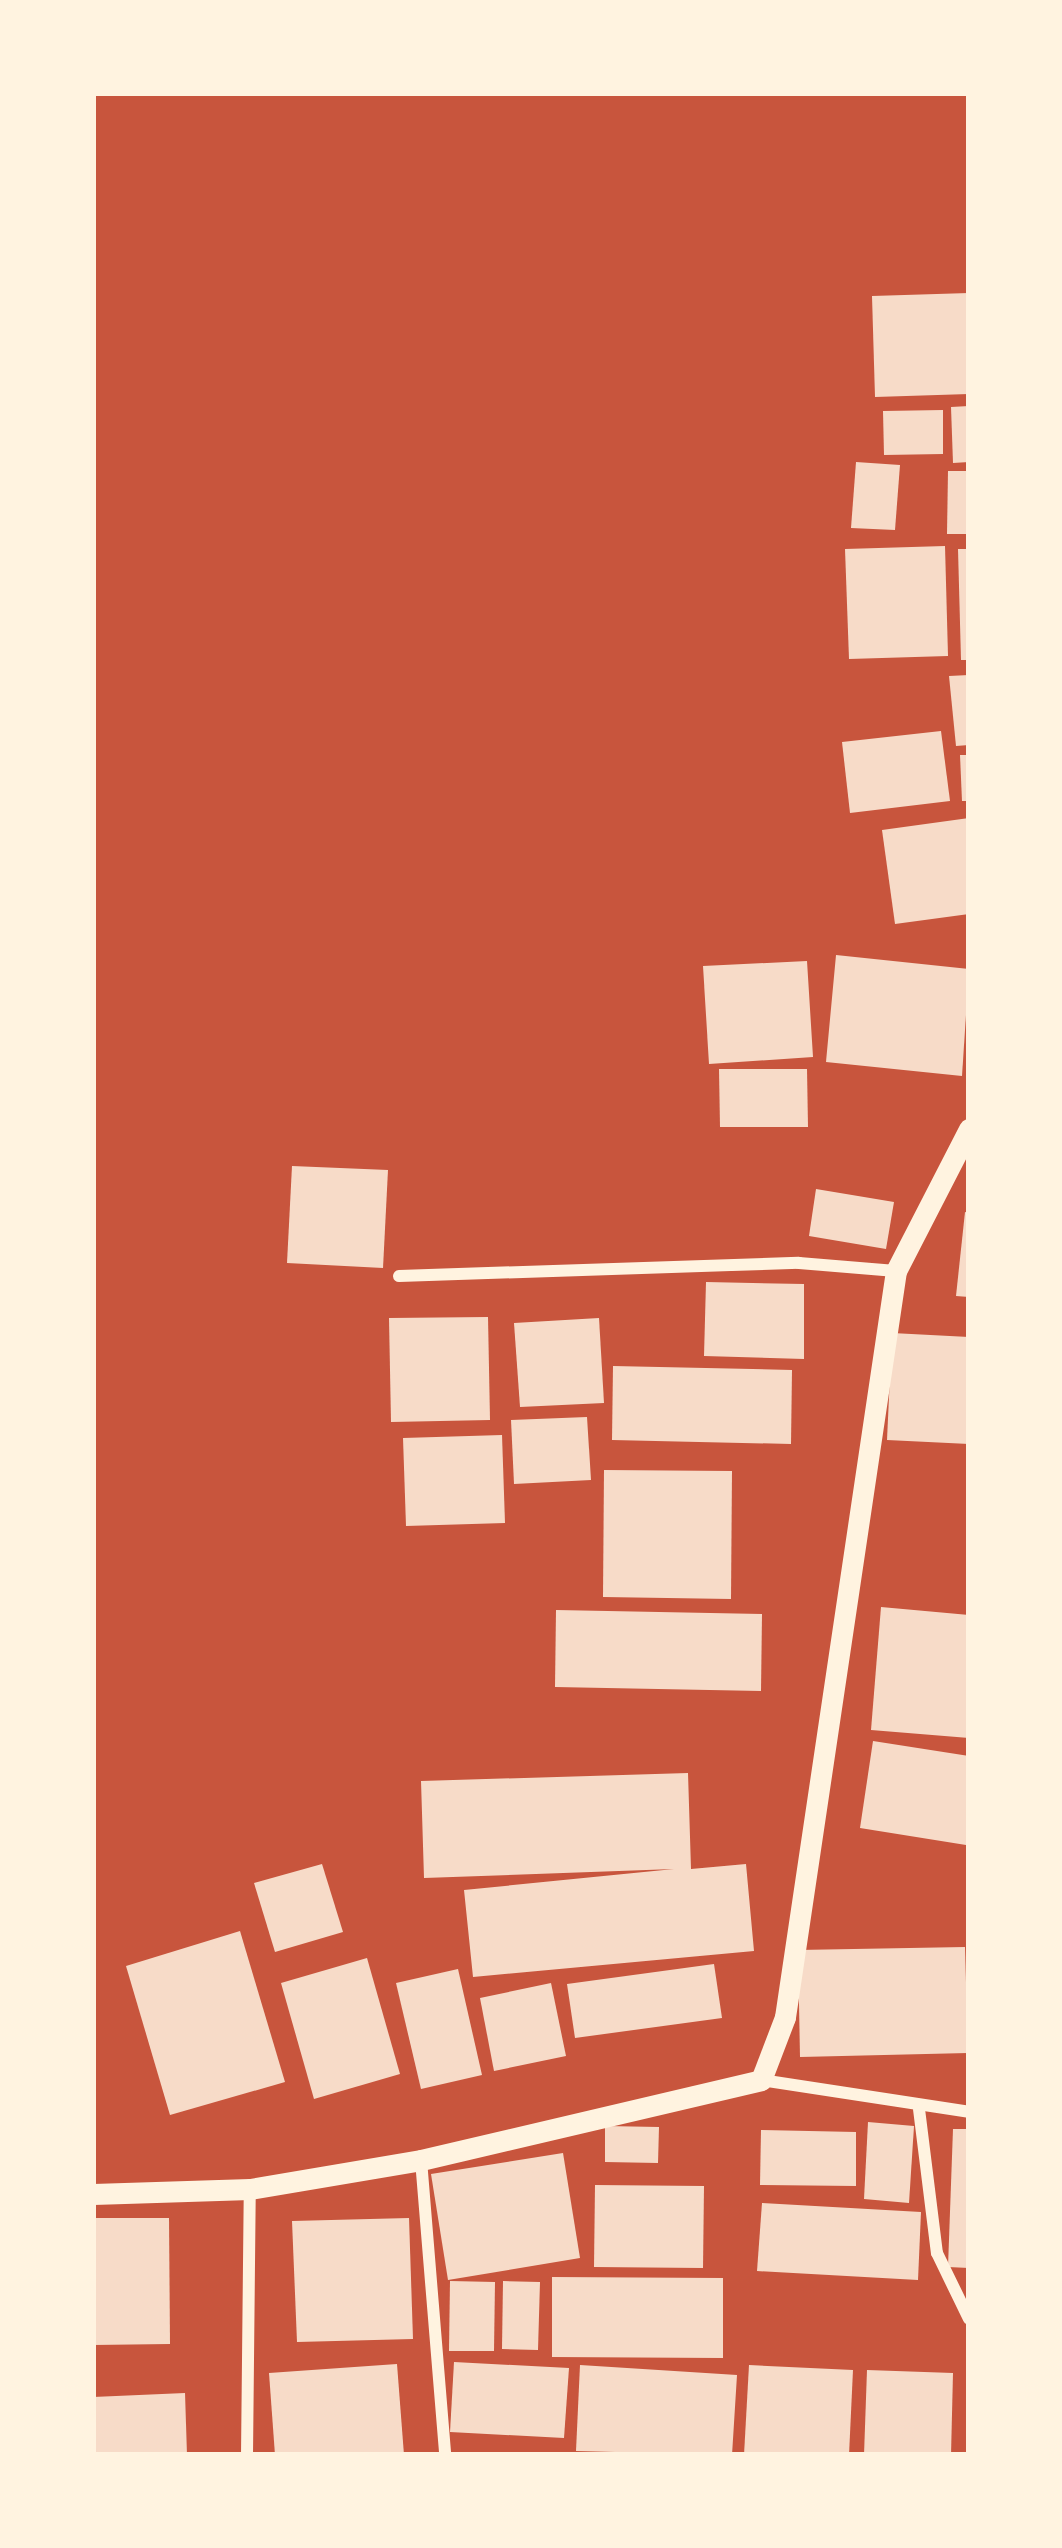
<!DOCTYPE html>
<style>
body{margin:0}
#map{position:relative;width:1062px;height:2548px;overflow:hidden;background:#c8553d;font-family:Arial,sans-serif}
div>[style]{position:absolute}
.building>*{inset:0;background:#f7dbc8}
.minor>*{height:12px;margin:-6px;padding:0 6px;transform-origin:6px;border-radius:6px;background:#fff3e0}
.tertiary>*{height:21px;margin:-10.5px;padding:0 10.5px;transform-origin:10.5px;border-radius:10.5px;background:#fff3e0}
span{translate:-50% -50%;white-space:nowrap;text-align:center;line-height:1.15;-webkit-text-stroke:9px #fff3e0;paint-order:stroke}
.frame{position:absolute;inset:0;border:96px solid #fff3e0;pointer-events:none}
</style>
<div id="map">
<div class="building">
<i style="clip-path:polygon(969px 293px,969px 394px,875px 397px,872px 296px)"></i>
<i style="clip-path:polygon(969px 406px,969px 462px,953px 463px,951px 407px)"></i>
<i style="clip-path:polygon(943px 410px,943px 454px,884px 455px,883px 411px)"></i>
<i style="clip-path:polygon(856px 462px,900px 465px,895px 530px,851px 528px)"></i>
<i style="clip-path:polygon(948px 471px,969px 471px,969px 534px,947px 534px)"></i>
<i style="clip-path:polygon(945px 546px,948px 656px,849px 659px,845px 549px)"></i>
<i style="clip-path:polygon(958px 549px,969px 549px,969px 660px,961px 660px)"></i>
<i style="clip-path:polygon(969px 675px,969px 745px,956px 746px,949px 676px)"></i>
<i style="clip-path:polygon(941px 731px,950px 801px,850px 813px,842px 742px)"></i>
<i style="clip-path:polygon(960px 755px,969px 755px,969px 801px,962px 801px)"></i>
<i style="clip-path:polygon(969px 818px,969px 914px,895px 924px,882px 830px)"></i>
<i style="clip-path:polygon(836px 955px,969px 969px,962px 1076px,826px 1062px)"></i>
<i style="clip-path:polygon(807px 961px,813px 1057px,709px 1064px,703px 966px)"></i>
<i style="clip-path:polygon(719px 1069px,807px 1069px,808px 1127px,720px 1127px)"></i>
<i style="clip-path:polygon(292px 1166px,388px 1170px,383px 1268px,287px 1263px)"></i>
<i style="clip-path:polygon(816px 1189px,894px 1202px,886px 1249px,809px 1236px)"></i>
<i style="clip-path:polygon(965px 1212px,969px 1213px,969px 1297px,956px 1296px)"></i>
<i style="clip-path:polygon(706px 1282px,804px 1284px,804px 1359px,704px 1356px)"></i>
<i style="clip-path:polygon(488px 1317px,490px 1420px,391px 1422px,389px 1318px)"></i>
<i style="clip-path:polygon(599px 1318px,604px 1403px,520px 1407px,514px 1323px)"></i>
<i style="clip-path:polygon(892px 1333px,969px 1337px,969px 1444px,887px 1440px)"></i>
<i style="clip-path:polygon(613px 1366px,792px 1370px,791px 1444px,612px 1440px)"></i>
<i style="clip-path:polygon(587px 1417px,591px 1480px,514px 1484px,511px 1420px)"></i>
<i style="clip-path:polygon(502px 1435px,505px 1523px,406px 1526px,403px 1438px)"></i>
<i style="clip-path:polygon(604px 1470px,732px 1471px,731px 1599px,603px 1597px)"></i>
<i style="clip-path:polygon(881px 1607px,969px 1615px,969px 1738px,871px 1730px)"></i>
<i style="clip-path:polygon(556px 1610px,762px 1614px,761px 1691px,555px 1687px)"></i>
<i style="clip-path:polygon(873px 1741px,969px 1756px,966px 1845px,860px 1828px)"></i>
<i style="clip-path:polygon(688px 1773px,691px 1869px,746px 1864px,754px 1951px,473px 1977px,464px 1890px,674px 1869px,424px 1878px,421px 1781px)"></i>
<i style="clip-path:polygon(322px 1864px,343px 1932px,275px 1952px,254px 1883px)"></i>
<i style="clip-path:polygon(240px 1931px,285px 2082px,170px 2115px,126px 1966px)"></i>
<i style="clip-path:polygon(965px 1947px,968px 2053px,800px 2057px,798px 1950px)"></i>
<i style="clip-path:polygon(367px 1958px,400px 2074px,314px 2099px,281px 1983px)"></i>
<i style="clip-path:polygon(714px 1964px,722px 2018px,575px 2038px,567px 1984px)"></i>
<i style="clip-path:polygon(458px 1969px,482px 2075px,421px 2089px,396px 1983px)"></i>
<i style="clip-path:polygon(551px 1983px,566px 2056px,494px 2071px,480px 1998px)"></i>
<i style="clip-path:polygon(868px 2122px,914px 2126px,909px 2203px,864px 2199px)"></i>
<i style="clip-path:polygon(605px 2126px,659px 2127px,658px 2163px,605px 2162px)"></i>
<i style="clip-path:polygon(953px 2129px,969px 2129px,969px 2268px,948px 2267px)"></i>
<i style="clip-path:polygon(761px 2130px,856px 2132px,856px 2186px,760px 2185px)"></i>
<i style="clip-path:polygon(563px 2153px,580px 2258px,448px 2280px,431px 2174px)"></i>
<i style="clip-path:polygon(595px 2185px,704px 2186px,703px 2268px,594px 2267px)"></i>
<i style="clip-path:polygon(762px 2203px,921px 2212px,918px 2280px,757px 2271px)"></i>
<i style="clip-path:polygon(93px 2218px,169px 2218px,170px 2344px,93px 2345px)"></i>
<i style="clip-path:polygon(409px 2218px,413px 2339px,297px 2342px,292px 2221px)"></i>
<i style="clip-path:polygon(552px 2277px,723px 2278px,723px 2358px,552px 2357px)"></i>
<i style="clip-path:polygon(450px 2281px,495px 2282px,494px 2351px,449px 2351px)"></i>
<i style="clip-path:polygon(503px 2281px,540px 2282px,538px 2350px,502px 2349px)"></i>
<i style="clip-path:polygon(454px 2362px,569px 2368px,564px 2438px,450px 2432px)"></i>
<i style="clip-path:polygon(397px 2364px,404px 2455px,275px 2455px,269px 2373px)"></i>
<i style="clip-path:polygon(580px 2365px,737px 2375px,732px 2455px,576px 2451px)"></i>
<i style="clip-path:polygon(749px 2365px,853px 2370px,849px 2455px,744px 2455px)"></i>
<i style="clip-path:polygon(867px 2370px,953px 2373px,951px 2455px,864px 2455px)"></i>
<i style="clip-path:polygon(185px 2393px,187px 2455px,93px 2455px,93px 2397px)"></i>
</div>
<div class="minor">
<i style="left:399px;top:1276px;width:400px;rotate:-1.9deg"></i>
<i style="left:799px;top:1263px;width:97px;rotate:4.7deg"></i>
<i style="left:761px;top:2080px;width:210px;rotate:8.7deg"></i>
<i style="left:919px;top:2109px;width:145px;rotate:82.9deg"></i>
<i style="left:937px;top:2253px;width:73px;rotate:64.1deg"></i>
<i style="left:421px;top:2160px;width:296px;rotate:85.3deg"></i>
<i style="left:247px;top:2455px;width:266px;rotate:-89.4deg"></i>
</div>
<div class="tertiary">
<i style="left:93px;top:2194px;width:157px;rotate:-1.8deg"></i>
<i style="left:250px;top:2189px;width:173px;rotate:-9.6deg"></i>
<i style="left:421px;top:2160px;width:349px;rotate:-13.2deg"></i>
<i style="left:761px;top:2080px;width:67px;rotate:-69.1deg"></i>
<i style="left:785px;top:2017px;width:754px;rotate:-81.54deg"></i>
<i style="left:896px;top:1271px;width:160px;rotate:-62.8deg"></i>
</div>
<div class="frame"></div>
</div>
